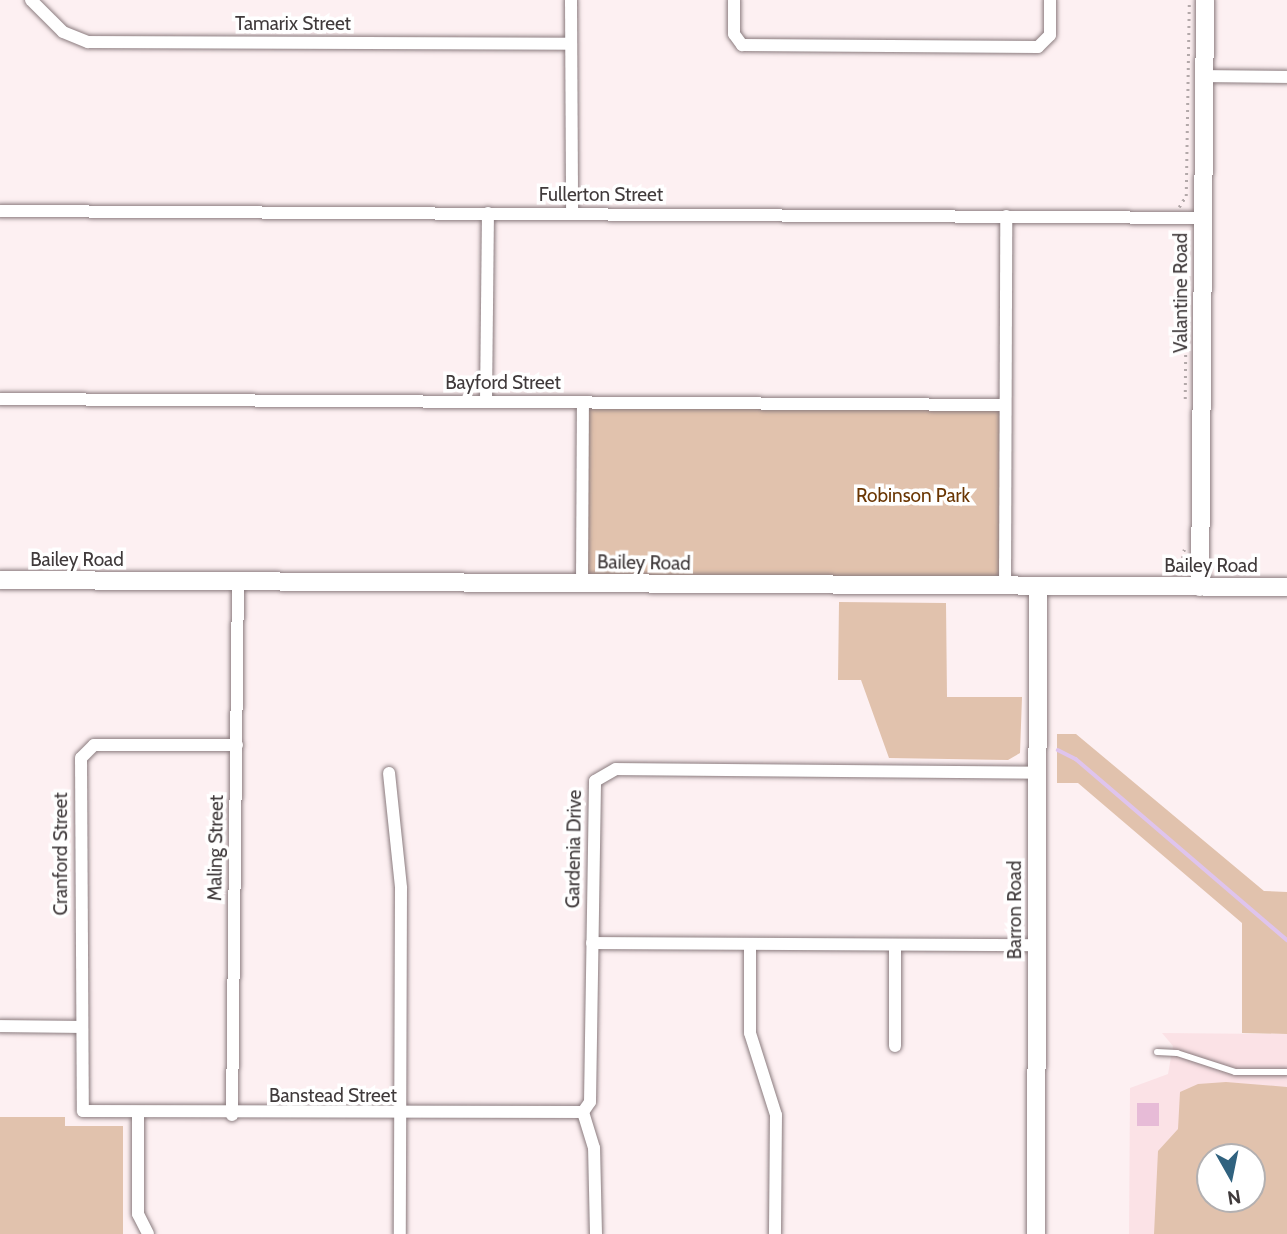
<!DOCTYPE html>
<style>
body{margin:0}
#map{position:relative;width:1287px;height:1234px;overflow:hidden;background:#fdf0f2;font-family:Cabin,sans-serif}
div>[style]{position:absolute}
.built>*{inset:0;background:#fbe2e6}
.green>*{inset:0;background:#e1c2ad}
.stream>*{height:3.5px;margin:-1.75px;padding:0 1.75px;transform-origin:1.75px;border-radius:1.75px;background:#dfc4ed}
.building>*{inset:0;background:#e7bbd7}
.path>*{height:2.5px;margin-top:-1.25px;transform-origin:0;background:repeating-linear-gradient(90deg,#b3a9aa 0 2px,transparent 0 7px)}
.roads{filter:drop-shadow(0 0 2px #8a7b7e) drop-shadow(0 0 2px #8a7b7e)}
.lane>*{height:6px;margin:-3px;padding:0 3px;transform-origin:3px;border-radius:3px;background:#fff}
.street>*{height:12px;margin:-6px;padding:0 6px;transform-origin:6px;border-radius:6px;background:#fff}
.secondary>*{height:18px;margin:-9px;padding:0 9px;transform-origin:9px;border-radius:9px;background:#fff}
span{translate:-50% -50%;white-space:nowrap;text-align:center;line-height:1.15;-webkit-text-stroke:7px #fff;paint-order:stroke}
.street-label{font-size:19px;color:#403a3b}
.park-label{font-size:19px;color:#6a3603}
.north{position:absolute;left:1196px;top:1143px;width:70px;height:70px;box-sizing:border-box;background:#fff;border:2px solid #b3b0b1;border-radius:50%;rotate:171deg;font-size:19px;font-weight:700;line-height:28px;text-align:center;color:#403a3b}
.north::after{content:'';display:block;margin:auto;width:24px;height:32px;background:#30627f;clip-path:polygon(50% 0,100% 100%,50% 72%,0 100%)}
</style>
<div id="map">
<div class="built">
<i style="clip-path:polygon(evenodd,1162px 1033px,1287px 1034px,1287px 1234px,1129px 1234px,1130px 1088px,1168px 1074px,1173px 1046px,1162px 1033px,1210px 1157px,1252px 1157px,1252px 1199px,1210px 1199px,1210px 1157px)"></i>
</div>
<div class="green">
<i style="clip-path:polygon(583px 403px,1005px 405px,1005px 587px,582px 583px)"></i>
<i style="clip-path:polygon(839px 602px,946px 603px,947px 697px,1022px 697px,1020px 753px,1008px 760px,889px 758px,861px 680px,838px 680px)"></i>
<i style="clip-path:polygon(1057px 734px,1076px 734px,1264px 891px,1287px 892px,1287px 1034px,1242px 1033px,1242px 923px,1078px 783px,1057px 783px)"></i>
<i style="clip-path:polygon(evenodd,1226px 1082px,1287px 1087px,1287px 1234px,1154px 1234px,1158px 1151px,1178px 1129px,1180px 1092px,1198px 1084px,1226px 1082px,1210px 1157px,1252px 1157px,1252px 1199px,1210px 1199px,1210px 1157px)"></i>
<i style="clip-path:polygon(0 1117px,65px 1117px,65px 1126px,123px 1126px,123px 1234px,0 1234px)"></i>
</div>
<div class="stream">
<i style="left:1058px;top:750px;width:20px;rotate:27deg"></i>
<i style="left:1076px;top:759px;width:278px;rotate:40.6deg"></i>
</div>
<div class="building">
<i style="clip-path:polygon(1137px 1103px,1159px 1103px,1159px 1126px,1137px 1126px)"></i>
</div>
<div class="path">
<i style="left:1179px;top:207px;width:13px;rotate:-58deg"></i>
<i style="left:1186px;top:196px;width:196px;rotate:-89.1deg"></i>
<i style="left:1178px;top:231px;width:17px;rotate:57deg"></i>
<i style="left:1185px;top:399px;width:112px;rotate:-89.5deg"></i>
<i style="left:1181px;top:565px;width:16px;rotate:-79deg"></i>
</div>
<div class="roads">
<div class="lane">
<i style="left:1157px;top:1052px;width:20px;rotate:3deg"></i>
<i style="left:1177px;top:1053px;width:61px;rotate:18.1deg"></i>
<i style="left:1235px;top:1072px;width:52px"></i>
</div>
<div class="street">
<i style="left:31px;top:0;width:45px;rotate:45deg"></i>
<i style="left:63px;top:32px;width:27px;rotate:22deg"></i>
<i style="left:88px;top:42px;width:483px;rotate:0.2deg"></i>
<i style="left:571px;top:0;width:214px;rotate:89.7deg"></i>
<i style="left:734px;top:0;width:34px;rotate:90deg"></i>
<i style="left:734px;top:34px;width:14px;rotate:54deg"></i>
<i style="left:742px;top:45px;width:296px;rotate:0.4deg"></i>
<i style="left:1038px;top:47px;width:17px;rotate:-45deg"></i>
<i style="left:1050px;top:35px;width:35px;rotate:-90deg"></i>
<i style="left:1204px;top:76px;width:83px;rotate:0.7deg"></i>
<i style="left:0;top:211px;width:1203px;rotate:0.33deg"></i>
<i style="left:0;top:399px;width:1005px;rotate:0.34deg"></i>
<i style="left:486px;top:402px;width:189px;rotate:-89.4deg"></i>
<i style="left:582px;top:583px;width:180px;rotate:-89.7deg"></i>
<i style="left:1005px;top:587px;width:371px;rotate:-89.8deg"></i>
<i style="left:237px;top:745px;width:143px;rotate:180deg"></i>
<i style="left:94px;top:745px;width:18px;rotate:135deg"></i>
<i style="left:81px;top:758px;width:353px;rotate:89.7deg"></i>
<i style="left:83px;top:1111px;width:500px;rotate:0.11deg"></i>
<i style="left:389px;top:773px;width:116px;rotate:84deg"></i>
<i style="left:401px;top:888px;width:346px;rotate:90.2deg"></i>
<i style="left:592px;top:943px;width:444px;rotate:0.3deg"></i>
<i style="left:750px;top:944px;width:89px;rotate:90deg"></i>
<i style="left:750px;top:1033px;width:86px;rotate:72.4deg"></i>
<i style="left:776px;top:1115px;width:119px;rotate:90.5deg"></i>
<i style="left:0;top:1026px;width:79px;rotate:0.7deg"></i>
<i style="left:895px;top:1046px;width:101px;rotate:-90deg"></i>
<i style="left:138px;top:1115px;width:99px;rotate:90deg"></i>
<i style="left:138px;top:1214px;width:22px;rotate:63deg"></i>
<i style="left:232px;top:1115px;width:534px;rotate:-89.36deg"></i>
<i style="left:596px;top:1234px;width:86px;rotate:-91.3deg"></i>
<i style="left:594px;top:1148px;width:38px;rotate:-107deg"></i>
<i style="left:583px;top:1112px;width:12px;rotate:-55deg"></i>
<i style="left:590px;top:1102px;width:321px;rotate:-89.1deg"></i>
<i style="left:595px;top:781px;width:24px;rotate:-30deg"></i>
<i style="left:616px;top:769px;width:421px;rotate:0.5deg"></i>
</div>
<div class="secondary">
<i style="left:0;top:580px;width:1287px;rotate:0.31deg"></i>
<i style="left:1200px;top:587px;width:587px;rotate:-89.51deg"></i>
<i style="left:1036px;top:1234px;width:647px;rotate:-89.82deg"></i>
</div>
</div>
<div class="street-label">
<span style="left:293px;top:24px">Tamarix Street</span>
<span style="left:601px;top:195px">Fullerton Street</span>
<span style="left:1181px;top:293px;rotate:-90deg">Valantine Road</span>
<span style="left:503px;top:383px">Bayford Street</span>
<span style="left:77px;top:560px">Bailey Road</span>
<span style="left:644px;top:563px;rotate:1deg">Bailey Road</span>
<span style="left:1211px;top:566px">Bailey Road</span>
<span style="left:216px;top:848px;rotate:-89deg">Maling Street</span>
<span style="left:574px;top:849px;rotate:-89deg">Gardenia Drive</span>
<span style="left:61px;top:854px;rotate:-90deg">Cranford Street</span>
<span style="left:1015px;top:910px;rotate:-90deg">Barron Road</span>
<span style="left:333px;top:1096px">Banstead Street</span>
</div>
<div class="park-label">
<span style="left:913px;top:496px">Robinson Park</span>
</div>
<div class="north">N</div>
</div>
